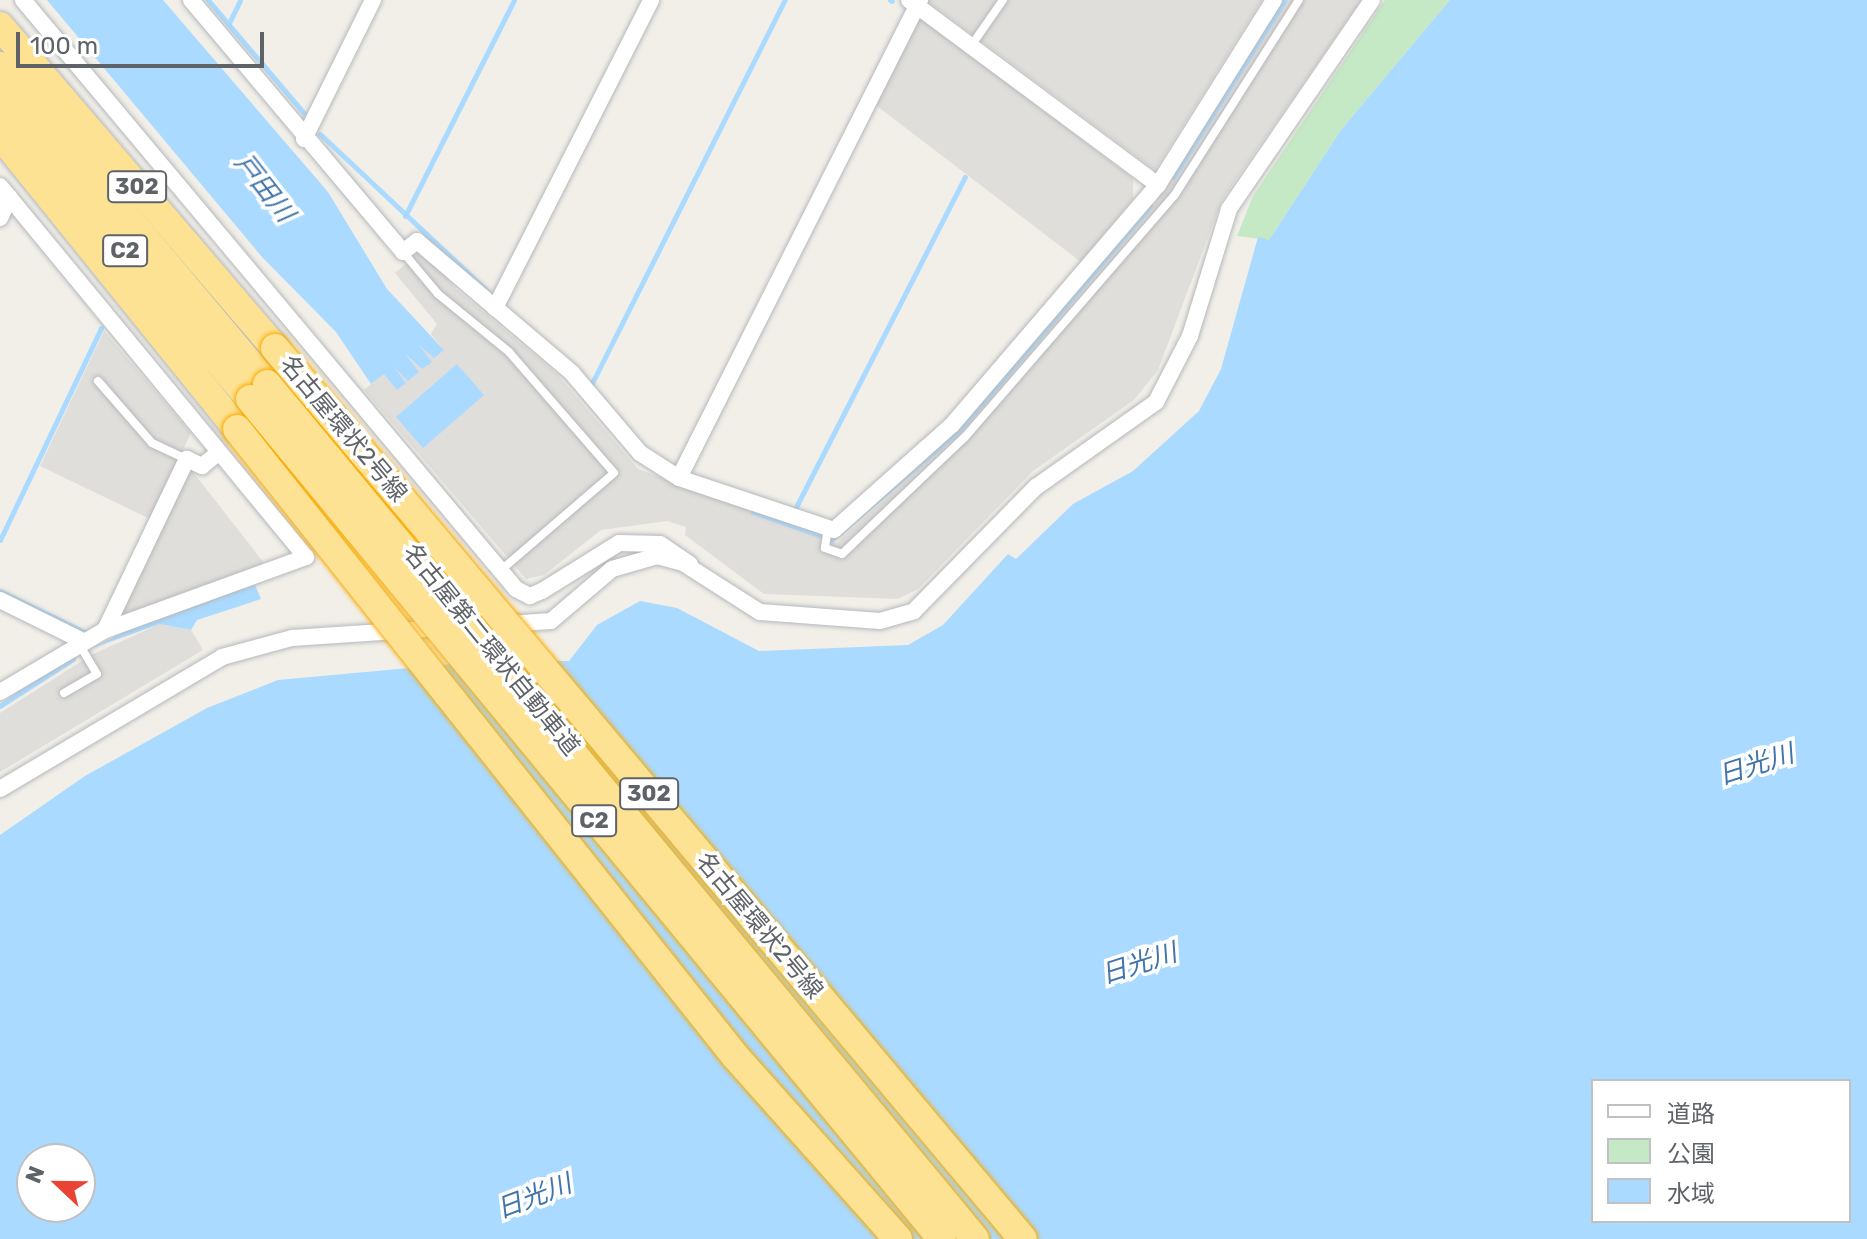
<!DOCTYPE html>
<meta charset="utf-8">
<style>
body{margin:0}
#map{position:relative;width:1867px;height:1239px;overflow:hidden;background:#f1efe8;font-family:Rubik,"Noto Sans JP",sans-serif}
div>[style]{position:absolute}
.industrial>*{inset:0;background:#e0deda}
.green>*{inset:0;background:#c5e8c5}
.water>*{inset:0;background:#aadaff}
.stream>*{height:5px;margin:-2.5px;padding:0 2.5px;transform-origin:2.5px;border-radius:2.5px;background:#aadaff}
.roads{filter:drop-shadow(0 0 2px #b5b8bc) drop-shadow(0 0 2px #b5b8bc)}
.lane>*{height:8px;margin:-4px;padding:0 4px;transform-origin:4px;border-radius:4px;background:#fff}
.street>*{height:16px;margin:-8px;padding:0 8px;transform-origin:8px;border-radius:8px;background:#fff}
.highway>*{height:28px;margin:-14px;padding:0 14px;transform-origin:14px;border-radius:14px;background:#fde293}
.bridges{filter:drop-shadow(0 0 2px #f9ab00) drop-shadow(0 0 2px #f9ab00)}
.highway-bridge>*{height:28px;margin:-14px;padding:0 14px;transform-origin:14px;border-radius:14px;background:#fde293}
span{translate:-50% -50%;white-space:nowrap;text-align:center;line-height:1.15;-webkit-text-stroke:7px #fff;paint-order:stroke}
.shield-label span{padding:2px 6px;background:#fff;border:2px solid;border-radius:6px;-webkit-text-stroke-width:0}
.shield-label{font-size:22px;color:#5f6368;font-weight:700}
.street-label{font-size:24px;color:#5f6368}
.water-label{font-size:26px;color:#4174aa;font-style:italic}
.legend{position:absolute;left:1591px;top:1079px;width:260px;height:144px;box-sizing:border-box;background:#fff;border:2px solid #bfc1c3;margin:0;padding:10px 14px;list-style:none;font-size:24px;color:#5f6368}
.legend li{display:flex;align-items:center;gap:16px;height:40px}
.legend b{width:40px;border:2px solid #bfc1c3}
.north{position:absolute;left:16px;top:1143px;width:80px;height:80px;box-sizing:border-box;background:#fff;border:2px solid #bfc1c3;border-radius:50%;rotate:292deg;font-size:22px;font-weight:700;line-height:32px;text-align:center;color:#5f6368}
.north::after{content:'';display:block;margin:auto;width:28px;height:36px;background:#ea4335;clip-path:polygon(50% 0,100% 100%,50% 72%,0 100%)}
.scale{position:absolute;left:16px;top:32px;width:248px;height:36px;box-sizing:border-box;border:4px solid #5f6368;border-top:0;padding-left:10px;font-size:24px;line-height:28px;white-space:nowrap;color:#5f6368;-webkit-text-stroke:6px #fff;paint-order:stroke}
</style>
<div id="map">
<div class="industrial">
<i style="clip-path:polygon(926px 0,1262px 0,1155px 170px)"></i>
<i style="clip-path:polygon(1288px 0,1361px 0,1222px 200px,1158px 370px,1134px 400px,1033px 471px,918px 589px,898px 599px,764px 594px,685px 535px,686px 527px,667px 521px,601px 530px,544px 575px,526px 579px,364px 390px,384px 373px,398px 389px,392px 366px,418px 372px,405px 355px,422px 369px,421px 343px,444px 350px,431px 334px,437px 324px,395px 273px,423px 249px,455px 288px,557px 374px,638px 469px,837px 543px,959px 432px,1152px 208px)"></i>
<i style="clip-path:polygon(920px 18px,1133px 178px,1133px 199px,1081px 262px,873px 103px)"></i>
<i style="clip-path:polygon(104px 331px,191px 433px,150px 519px,40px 466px)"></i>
<i style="clip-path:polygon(190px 468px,264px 563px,119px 616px)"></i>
<i style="clip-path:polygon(160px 624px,191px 630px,203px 650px,0 772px,0 713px,93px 654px)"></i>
</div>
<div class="green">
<i style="clip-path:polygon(1385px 0,1450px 0,1341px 130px,1269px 240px,1237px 236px,1253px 196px)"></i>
</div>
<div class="water">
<i style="clip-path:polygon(47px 0,163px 0,328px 192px,387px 289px,444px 350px,434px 358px,419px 345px,432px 362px,422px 369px,406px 355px,419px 372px,408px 381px,393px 366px,406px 383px,397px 390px,384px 374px,371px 384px,336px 332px,262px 257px)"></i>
<i style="clip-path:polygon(evenodd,1450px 0,1867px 0,1867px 1239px,0 1239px,0 835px,85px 776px,207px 708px,278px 680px,475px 662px,569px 661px,597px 625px,640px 601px,677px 608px,759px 651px,908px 645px,943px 625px,1008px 554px,1016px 559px,1073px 504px,1133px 471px,1199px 411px,1221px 369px,1258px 237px,1269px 240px,1341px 130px,1450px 0,1593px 1081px,1849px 1081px,1849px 1221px,1593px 1221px,1593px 1081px,1450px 0,32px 1159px,80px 1159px,80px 1207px,32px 1207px,32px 1159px)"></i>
<i style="clip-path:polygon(457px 364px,484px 395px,423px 448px,396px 417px)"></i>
<i style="clip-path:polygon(255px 585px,261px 599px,197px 620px,191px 630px,160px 624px,90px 649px,150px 619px)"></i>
</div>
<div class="stream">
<i style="left:208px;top:0;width:148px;rotate:49.7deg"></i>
<i style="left:890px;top:0;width:2px;rotate:27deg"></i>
<i style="left:229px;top:23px;width:25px;rotate:-64deg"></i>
<i style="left:320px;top:134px;width:229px;rotate:43.2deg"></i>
<i style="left:1173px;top:177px;width:209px;rotate:-57.7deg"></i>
<i style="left:405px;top:216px;width:242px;rotate:-63.2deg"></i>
<i style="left:591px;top:385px;width:431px;rotate:-63.3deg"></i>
<i style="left:795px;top:509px;width:373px;rotate:-62.9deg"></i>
<i style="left:753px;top:512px;width:70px;rotate:19.2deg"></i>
<i style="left:832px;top:539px;width:166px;rotate:-40.6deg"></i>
<i style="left:958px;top:431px;width:296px;rotate:-49.5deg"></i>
<i style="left:0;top:540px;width:235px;rotate:-64.5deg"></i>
<i style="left:0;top:591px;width:96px;rotate:26deg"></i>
<i style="left:0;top:706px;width:87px;rotate:-32.8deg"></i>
</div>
<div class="roads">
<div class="lane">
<i style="left:971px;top:46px;width:56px;rotate:-55.2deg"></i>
<i style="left:403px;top:252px;width:55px;rotate:50.2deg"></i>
<i style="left:438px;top:294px;width:92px;rotate:39.2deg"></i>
<i style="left:509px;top:352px;width:160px;rotate:49deg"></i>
<i style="left:614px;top:473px;width:150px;rotate:139.3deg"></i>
<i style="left:98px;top:381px;width:82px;rotate:48.9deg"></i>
<i style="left:152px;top:443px;width:38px;rotate:25deg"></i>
<i style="left:828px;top:528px;width:20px;rotate:99deg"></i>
<i style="left:825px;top:548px;width:18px;rotate:19deg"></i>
<i style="left:842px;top:554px;width:170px;rotate:-43.6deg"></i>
<i style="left:965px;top:437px;width:319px;rotate:-49.1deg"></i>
<i style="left:1174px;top:196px;width:232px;rotate:-57.5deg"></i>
<i style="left:64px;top:693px;width:38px;rotate:-30deg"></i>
<i style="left:97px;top:674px;width:35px;rotate:-121deg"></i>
</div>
<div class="street">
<i style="left:23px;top:0;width:768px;rotate:50.07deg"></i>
<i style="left:516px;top:589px;width:16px;rotate:27deg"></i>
<i style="left:530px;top:596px;width:13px;rotate:-23deg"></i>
<i style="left:542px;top:591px;width:91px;rotate:-31.9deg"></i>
<i style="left:619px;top:543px;width:41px;rotate:1.4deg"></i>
<i style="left:660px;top:544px;width:36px;rotate:34deg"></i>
<i style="left:191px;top:0;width:329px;rotate:49.9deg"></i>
<i style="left:403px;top:252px;width:18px;rotate:-38deg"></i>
<i style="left:417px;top:241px;width:204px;rotate:40.4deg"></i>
<i style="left:572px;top:373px;width:105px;rotate:49.6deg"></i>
<i style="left:640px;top:453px;width:46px;rotate:32.7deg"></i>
<i style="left:909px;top:0;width:310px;rotate:36.6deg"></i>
<i style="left:920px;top:0;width:535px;rotate:116.76deg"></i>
<i style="left:679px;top:478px;width:163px;rotate:18.5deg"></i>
<i style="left:834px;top:530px;width:158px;rotate:-41.7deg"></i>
<i style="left:952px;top:425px;width:316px;rotate:-49.4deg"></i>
<i style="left:1158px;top:185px;width:218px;rotate:-57.9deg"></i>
<i style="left:304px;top:139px;width:155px;rotate:-63.6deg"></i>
<i style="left:0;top:186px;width:481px;rotate:50.5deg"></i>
<i style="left:306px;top:557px;width:214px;rotate:160deg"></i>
<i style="left:105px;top:630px;width:122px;rotate:149.4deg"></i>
<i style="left:0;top:218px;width:23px;rotate:-65deg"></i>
<i style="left:495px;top:308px;width:345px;rotate:-63.1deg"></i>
<i style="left:0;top:600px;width:93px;rotate:26.3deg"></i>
<i style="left:465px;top:627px;width:86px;rotate:-4deg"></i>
<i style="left:551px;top:621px;width:80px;rotate:-40.4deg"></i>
<i style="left:612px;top:569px;width:47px;rotate:-16.1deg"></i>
<i style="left:657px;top:556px;width:27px;rotate:15deg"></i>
<i style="left:683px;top:563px;width:91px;rotate:32.5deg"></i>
<i style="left:760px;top:612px;width:120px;rotate:4.3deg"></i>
<i style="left:880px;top:621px;width:35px;rotate:-16deg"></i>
<i style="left:914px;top:611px;width:174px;rotate:-45.5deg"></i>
<i style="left:1036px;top:487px;width:147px;rotate:-35.3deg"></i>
<i style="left:1156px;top:402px;width:74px;rotate:-62.7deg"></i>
<i style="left:1190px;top:336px;width:133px;rotate:-72.9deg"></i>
<i style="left:1229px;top:209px;width:253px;rotate:-55.6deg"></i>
<i style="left:105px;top:630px;width:190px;rotate:-64.4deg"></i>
<i style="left:187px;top:459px;width:17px;rotate:25deg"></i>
<i style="left:202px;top:466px;width:22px;rotate:-39deg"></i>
<i style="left:0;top:789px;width:258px;rotate:-30.7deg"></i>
<i style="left:222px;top:657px;width:73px;rotate:-15.2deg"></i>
<i style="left:292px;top:638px;width:150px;rotate:-3.8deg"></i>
</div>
<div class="highway">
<i style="left:0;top:26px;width:423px;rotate:49.5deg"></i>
<i style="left:0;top:66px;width:415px;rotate:50deg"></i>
<i style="left:0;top:102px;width:388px;rotate:49.9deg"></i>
<i style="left:0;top:135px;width:378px;rotate:51.1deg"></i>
</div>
</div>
<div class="bridges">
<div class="highway-bridge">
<i style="left:275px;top:348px;width:1163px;rotate:49.99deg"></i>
<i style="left:267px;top:384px;width:1110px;rotate:50.37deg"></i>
<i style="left:250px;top:399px;width:1088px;rotate:50.52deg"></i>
<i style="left:237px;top:429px;width:801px;rotate:51.54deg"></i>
<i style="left:735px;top:1056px;width:245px;rotate:48.3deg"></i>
</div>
</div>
<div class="shield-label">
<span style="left:137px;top:187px">302</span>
<span style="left:125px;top:251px">C2</span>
<span style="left:649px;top:794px">302</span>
<span style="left:594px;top:821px">C2</span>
</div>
<div class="street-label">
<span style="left:343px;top:429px;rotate:50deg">名古屋環状2号線</span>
<span style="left:491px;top:650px;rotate:51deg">名古屋第二環状自動車道</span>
<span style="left:759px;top:926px;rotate:50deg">名古屋環状2号線</span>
</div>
<div class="water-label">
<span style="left:264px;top:188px;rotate:52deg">戸田川</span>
<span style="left:1756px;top:765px;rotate:-18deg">日光川</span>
<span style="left:1139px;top:964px;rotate:-18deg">日光川</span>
<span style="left:534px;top:1197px;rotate:-21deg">日光川</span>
</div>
<ul class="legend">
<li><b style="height:10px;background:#fff"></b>道路</li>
<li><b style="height:22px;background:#c5e8c5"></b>公園</li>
<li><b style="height:22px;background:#aadaff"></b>水域</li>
</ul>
<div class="north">N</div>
<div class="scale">100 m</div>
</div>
